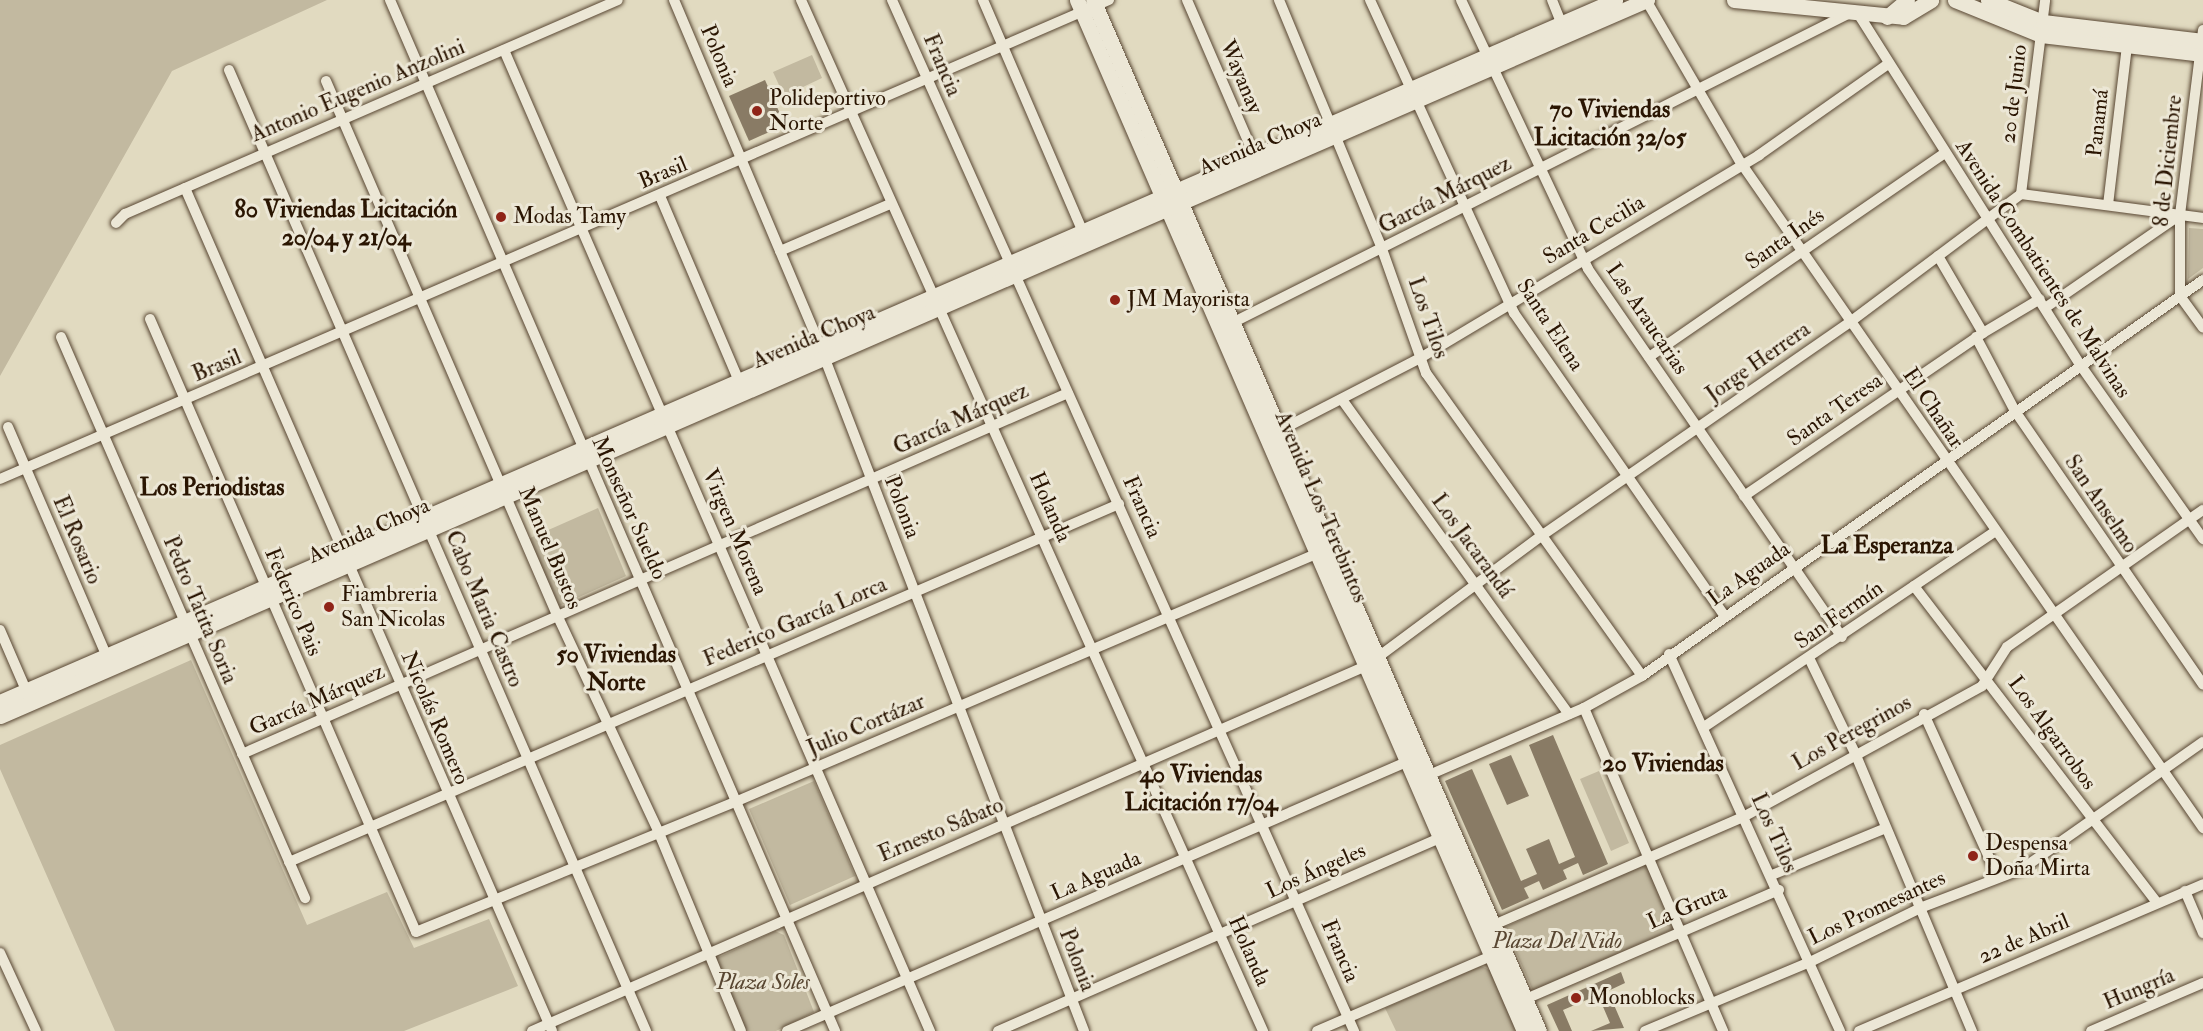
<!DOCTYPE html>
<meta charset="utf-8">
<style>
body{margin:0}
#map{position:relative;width:2203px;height:1031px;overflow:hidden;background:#e1dac0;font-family:"IM FELL Double Pica",serif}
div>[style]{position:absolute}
.green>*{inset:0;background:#c2b9a0}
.building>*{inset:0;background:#897b65}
.roads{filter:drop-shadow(0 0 2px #584632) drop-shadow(0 0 2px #584632)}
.street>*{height:10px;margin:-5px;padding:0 5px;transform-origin:5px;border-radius:5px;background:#ece7d6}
.secondary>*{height:15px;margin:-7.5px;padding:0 7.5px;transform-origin:7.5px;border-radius:7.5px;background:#ece7d6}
.dots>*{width:16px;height:16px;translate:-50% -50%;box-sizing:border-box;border:3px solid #ece7d6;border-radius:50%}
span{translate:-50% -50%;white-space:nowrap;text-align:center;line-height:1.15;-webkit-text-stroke:6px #ece7d6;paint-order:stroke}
.street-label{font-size:22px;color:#2a1502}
.poi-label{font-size:22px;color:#2a1502}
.left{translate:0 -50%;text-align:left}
.park-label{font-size:22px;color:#584631;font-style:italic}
.neighbourhood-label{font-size:24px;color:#2a1502;font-weight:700}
</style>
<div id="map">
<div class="green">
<i style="clip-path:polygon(0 0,327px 0,172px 71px,0 376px)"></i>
<i style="clip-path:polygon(812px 55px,822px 78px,784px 96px,773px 72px)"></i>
<i style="clip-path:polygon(2189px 228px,2203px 229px,2203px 268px,2188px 279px)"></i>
<i style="clip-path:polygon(598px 508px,626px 576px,559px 606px,528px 539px)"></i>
<i style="clip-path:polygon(191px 660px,307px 925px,387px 892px,414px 948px,489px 919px,518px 986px,404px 1031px,115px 1031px,0 769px,0 745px)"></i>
<i style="clip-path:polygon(1599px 771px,1629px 843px,1611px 851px,1580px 779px)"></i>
<i style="clip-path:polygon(814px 781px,855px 876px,790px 905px,749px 809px)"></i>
<i style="clip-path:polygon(1647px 864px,1676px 928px,1533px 991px,1505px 927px)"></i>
<i style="clip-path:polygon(775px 931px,784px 935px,814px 1012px,776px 1031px,743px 1031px,715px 959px)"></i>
<i style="clip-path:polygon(1481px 966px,1492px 971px,1517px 1031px,1396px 1031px,1385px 1008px)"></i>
</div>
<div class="building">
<i style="clip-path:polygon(765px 80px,785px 125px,749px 141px,729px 96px)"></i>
<i style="clip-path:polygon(1553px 735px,1608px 864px,1583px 875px,1578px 863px,1563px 870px,1567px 879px,1543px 890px,1539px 881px,1524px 888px,1529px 898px,1502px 910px,1445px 781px,1472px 769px,1521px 881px,1537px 874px,1526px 849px,1549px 839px,1559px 864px,1575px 857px,1529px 745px)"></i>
<i style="clip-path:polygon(1511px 755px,1529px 796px,1507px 805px,1489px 764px)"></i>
<i style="clip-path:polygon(1621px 972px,1625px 983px,1608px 991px,1624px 1028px,1591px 1031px,1610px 1023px,1598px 995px,1563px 1010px,1572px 1031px,1559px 1031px,1547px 1005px)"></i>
</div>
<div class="roads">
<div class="street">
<i style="left:390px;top:0;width:1123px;rotate:66.65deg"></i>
<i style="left:674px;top:0;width:376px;rotate:67.1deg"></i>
<i style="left:820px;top:346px;width:734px;rotate:68.92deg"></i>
<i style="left:801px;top:0;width:1130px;rotate:65.86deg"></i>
<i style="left:892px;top:0;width:1130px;rotate:65.86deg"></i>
<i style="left:983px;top:0;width:253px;rotate:66.7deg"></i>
<i style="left:1187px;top:0;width:176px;rotate:66.6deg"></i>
<i style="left:1279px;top:0;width:269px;rotate:67.5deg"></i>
<i style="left:1382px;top:249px;width:132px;rotate:70.5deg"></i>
<i style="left:1426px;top:373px;width:372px;rotate:54.5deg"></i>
<i style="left:1370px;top:0;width:345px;rotate:65.3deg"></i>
<i style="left:1514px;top:313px;width:368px;rotate:55.2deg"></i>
<i style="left:1461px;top:0;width:297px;rotate:64.7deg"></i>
<i style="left:1588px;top:269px;width:447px;rotate:55.4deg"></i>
<i style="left:1552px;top:0;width:29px;rotate:68deg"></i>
<i style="left:1646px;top:0;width:189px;rotate:59.8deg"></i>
<i style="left:1741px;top:163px;width:810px;rotate:55.21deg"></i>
<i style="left:1859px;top:15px;width:415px;rotate:57.7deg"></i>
<i style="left:2081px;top:366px;width:212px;rotate:54.8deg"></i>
<i style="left:2203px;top:30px;width:186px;rotate:97.1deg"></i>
<i style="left:2180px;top:215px;width:81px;rotate:90deg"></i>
<i style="left:2180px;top:296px;width:39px;rotate:54deg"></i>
<i style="left:504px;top:50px;width:1070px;rotate:66.53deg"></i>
<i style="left:229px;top:70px;width:1048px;rotate:66.54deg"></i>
<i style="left:326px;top:81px;width:584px;rotate:66.6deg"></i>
<i style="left:558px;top:617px;width:238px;rotate:64.9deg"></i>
<i style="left:659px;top:833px;width:214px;rotate:67.5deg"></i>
<i style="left:185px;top:188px;width:919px;rotate:66.47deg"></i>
<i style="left:2021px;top:194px;width:195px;rotate:-82.9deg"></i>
<i style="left:2021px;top:194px;width:184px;rotate:7.5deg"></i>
<i style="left:660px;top:196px;width:201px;rotate:66.9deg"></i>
<i style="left:2108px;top:205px;width:161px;rotate:-83.2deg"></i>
<i style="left:116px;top:223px;width:13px;rotate:-45deg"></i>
<i style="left:125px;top:214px;width:537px;rotate:-23.46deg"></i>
<i style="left:780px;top:251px;width:120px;rotate:-23.1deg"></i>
<i style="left:1938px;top:256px;width:89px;rotate:59.7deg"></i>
<i style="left:2045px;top:308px;width:164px;rotate:-34.6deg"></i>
<i style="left:150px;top:319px;width:668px;rotate:66.54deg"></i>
<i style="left:416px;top:932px;width:344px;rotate:-22.2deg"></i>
<i style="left:735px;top:802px;width:639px;rotate:-23.12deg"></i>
<i style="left:1228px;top:325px;width:694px;rotate:-26.64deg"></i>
<i style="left:61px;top:337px;width:612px;rotate:66.49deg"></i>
<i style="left:1976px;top:337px;width:84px;rotate:62.2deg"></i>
<i style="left:2015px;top:411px;width:332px;rotate:55.5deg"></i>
<i style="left:1649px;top:357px;width:357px;rotate:-34.6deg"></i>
<i style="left:1343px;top:401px;width:386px;rotate:54.2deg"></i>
<i style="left:8px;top:427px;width:256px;rotate:66.7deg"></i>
<i style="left:1275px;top:433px;width:165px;rotate:-27.3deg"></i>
<i style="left:1422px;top:357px;width:393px;rotate:-30.9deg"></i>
<i style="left:1759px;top:155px;width:158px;rotate:-35.2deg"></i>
<i style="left:0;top:479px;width:1208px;rotate:-23.36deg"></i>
<i style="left:1744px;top:496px;width:289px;rotate:-34.3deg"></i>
<i style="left:1983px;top:333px;width:66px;rotate:-30.8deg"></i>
<i style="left:1914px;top:586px;width:399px;rotate:52.5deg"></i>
<i style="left:0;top:630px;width:73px;rotate:66.6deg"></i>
<i style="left:1669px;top:654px;width:414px;rotate:65.6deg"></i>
<i style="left:1810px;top:660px;width:103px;rotate:64.2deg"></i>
<i style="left:1855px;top:753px;width:302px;rotate:67.2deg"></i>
<i style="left:1584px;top:708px;width:352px;rotate:66.7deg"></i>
<i style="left:1924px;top:714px;width:177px;rotate:65.6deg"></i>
<i style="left:1704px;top:727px;width:349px;rotate:-33.9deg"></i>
<i style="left:242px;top:754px;width:901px;rotate:-23.61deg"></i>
<i style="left:1422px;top:778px;width:176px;rotate:-23.4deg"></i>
<i style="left:1584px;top:708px;width:66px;rotate:-28.9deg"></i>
<i style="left:1642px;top:676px;width:687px;rotate:-35.22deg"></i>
<i style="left:289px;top:862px;width:904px;rotate:-23.33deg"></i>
<i style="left:1772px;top:875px;width:123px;rotate:-22.4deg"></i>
<i style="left:2185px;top:891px;width:46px;rotate:66.8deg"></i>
<i style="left:1489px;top:927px;width:279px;rotate:-23.4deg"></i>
<i style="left:1745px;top:816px;width:270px;rotate:-28.7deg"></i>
<i style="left:1982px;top:686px;width:46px;rotate:-57.3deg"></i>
<i style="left:2007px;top:647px;width:239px;rotate:-35deg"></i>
<i style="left:0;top:953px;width:86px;rotate:65.2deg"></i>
<i style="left:1521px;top:1001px;width:281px;rotate:-23.3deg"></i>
<i style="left:532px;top:1031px;width:910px;rotate:-23.64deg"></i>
<i style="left:1366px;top:666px;width:222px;rotate:-36.6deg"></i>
<i style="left:1544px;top:534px;width:372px;rotate:-34.7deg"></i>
<i style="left:1850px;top:322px;width:214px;rotate:-36.8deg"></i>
<i style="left:787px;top:1031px;width:680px;rotate:-23.48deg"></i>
<i style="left:998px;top:1031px;width:488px;rotate:-23.6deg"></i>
<i style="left:1317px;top:1031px;width:189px;rotate:-23.3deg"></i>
<i style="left:1645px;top:1031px;width:179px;rotate:-22.7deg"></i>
<i style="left:1810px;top:962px;width:123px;rotate:-26.1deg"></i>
<i style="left:1920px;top:908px;width:109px;rotate:-20.9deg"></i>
<i style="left:2022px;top:869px;width:221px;rotate:-35.1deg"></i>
<i style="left:1859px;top:1031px;width:374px;rotate:-23.1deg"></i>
<i style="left:2091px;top:1031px;width:122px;rotate:-23.2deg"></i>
</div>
<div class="secondary">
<i style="left:1077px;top:0;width:1124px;rotate:66.56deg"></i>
<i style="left:1093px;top:0;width:1123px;rotate:66.61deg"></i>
<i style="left:1734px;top:0;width:170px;rotate:5.7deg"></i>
<i style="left:1903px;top:17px;width:33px;rotate:-31deg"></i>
<i style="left:1955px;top:0;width:93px;rotate:22.1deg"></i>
<i style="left:2041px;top:35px;width:163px;rotate:6.7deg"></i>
<i style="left:1988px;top:0;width:59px;rotate:21.8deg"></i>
<i style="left:2043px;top:22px;width:161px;rotate:6.8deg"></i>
<i style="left:1887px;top:17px;width:26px;rotate:-40deg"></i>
<i style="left:0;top:702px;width:1761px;rotate:-23.49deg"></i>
<i style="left:0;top:716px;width:1796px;rotate:-23.5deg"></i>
</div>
</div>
<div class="dots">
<i style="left:757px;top:111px;background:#8f2418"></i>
<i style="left:501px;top:217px;background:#8f2418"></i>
<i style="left:1115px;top:300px;background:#8f2418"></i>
<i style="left:329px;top:607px;background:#8f2418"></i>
<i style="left:1973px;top:856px;background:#8f2418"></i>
<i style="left:1576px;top:998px;background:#8f2418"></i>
</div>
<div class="street-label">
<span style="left:719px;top:56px;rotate:67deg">Polonia</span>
<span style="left:942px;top:65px;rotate:67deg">Francia</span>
<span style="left:1241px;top:77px;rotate:67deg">Wayanay</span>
<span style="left:358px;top:91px;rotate:-23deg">Antonio Eugenio Anzolini</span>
<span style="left:2014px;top:94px;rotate:-83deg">20 de Junio</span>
<span style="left:2098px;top:123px;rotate:-84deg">Panamá</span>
<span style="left:1260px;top:144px;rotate:-23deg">Avenida Choya</span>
<span style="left:2168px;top:161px;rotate:-84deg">8 de Diciembre</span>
<span style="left:663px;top:173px;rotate:-23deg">Brasil</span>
<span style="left:1445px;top:195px;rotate:-27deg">García Márquez</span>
<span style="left:1594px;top:230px;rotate:-31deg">Santa Cecilia</span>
<span style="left:1785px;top:239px;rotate:-35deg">Santa Inés</span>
<span style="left:2043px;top:269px;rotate:57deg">Avenida Combatientes de Malvinas</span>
<span style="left:1428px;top:318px;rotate:71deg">Los Tilos</span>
<span style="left:1647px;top:319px;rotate:56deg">Las Araucarias</span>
<span style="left:1550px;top:325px;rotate:57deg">Santa Elena</span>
<span style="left:814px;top:337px;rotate:-23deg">Avenida Choya</span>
<span style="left:1758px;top:362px;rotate:-35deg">Jorge Herrera</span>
<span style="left:217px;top:366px;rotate:-23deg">Brasil</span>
<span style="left:1933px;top:408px;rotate:56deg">El Chañar</span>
<span style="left:1835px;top:410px;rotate:-35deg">Santa Teresa</span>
<span style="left:961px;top:419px;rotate:-24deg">García Márquez</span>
<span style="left:2101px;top:504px;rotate:56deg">San Anselmo</span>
<span style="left:902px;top:507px;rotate:69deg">Polonia</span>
<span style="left:1050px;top:507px;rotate:66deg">Holanda</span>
<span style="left:1142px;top:507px;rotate:66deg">Francia</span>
<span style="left:1321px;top:507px;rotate:67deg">Avenida Los Terebintos</span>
<span style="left:629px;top:508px;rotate:66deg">Monseñor Sueldo</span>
<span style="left:369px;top:531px;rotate:-24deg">Avenida Choya</span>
<span style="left:735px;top:532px;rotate:67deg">Virgen Morena</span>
<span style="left:77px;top:540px;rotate:67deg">El Rosario</span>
<span style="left:1472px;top:546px;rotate:54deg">Los Jacarandá</span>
<span style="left:550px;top:548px;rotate:67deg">Manuel Bustos</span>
<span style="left:1749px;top:574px;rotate:-35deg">La Aguada</span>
<span style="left:293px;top:602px;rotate:67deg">Federico Pais</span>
<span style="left:484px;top:609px;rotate:67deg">Cabo Maria Castro</span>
<span style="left:200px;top:610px;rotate:67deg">Pedro Tatita Soria</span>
<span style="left:1839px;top:615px;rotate:-35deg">San Fermín</span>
<span style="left:795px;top:622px;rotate:-23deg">Federico García Lorca</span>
<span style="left:317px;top:700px;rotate:-24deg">García Márquez</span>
<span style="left:435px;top:718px;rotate:67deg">Nicolás Romero</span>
<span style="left:866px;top:725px;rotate:-23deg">Julio Cortázar</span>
<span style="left:1852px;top:733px;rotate:-29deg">Los Peregrinos</span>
<span style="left:2052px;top:733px;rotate:54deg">Los Algarrobos</span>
<span style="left:941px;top:830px;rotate:-23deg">Ernesto Sábato</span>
<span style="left:1774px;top:833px;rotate:66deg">Los Tilos</span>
<span style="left:1316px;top:871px;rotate:-24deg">Los Ángeles</span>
<span style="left:1096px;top:876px;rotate:-23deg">La Aguada</span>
<span style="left:1687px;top:907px;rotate:-23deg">La Gruta</span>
<span style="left:1877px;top:908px;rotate:-25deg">Los Promesantes</span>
<span style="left:2024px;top:939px;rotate:-23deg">22 de Abril</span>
<span style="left:1249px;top:951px;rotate:66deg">Holanda</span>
<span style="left:1340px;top:951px;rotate:67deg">Francia</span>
<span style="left:1077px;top:960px;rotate:69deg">Polonia</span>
<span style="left:2139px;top:989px;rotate:-23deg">Hungría</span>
</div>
<div class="poi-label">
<span class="left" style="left:769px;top:111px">Polideportivo<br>Norte</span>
<span class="left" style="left:513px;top:217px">Modas Tamy</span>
<span class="left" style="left:1127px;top:300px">JM Mayorista</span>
<span class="left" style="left:341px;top:607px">Fiambreria<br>San Nicolas</span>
<span class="left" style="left:1985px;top:856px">Despensa<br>Doña Mirta</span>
<span class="left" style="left:1588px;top:998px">Monoblocks</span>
</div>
<div class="park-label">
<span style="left:1557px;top:942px">Plaza Del Nido</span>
<span style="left:763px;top:983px">Plaza Soles</span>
</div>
<div class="neighbourhood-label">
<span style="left:1610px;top:124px">70 Viviendas<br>Licitación 32/05</span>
<span style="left:346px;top:224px">80 Viviendas Licitación<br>20/04 y 21/04</span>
<span style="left:212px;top:488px">Los Periodistas</span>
<span style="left:1887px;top:546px">La Esperanza</span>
<span style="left:616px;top:669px">50 Viviendas<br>Norte</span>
<span style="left:1663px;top:764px">20 Viviendas</span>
<span style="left:1201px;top:789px">40 Viviendas<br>Licitación 17/04</span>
</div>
</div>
